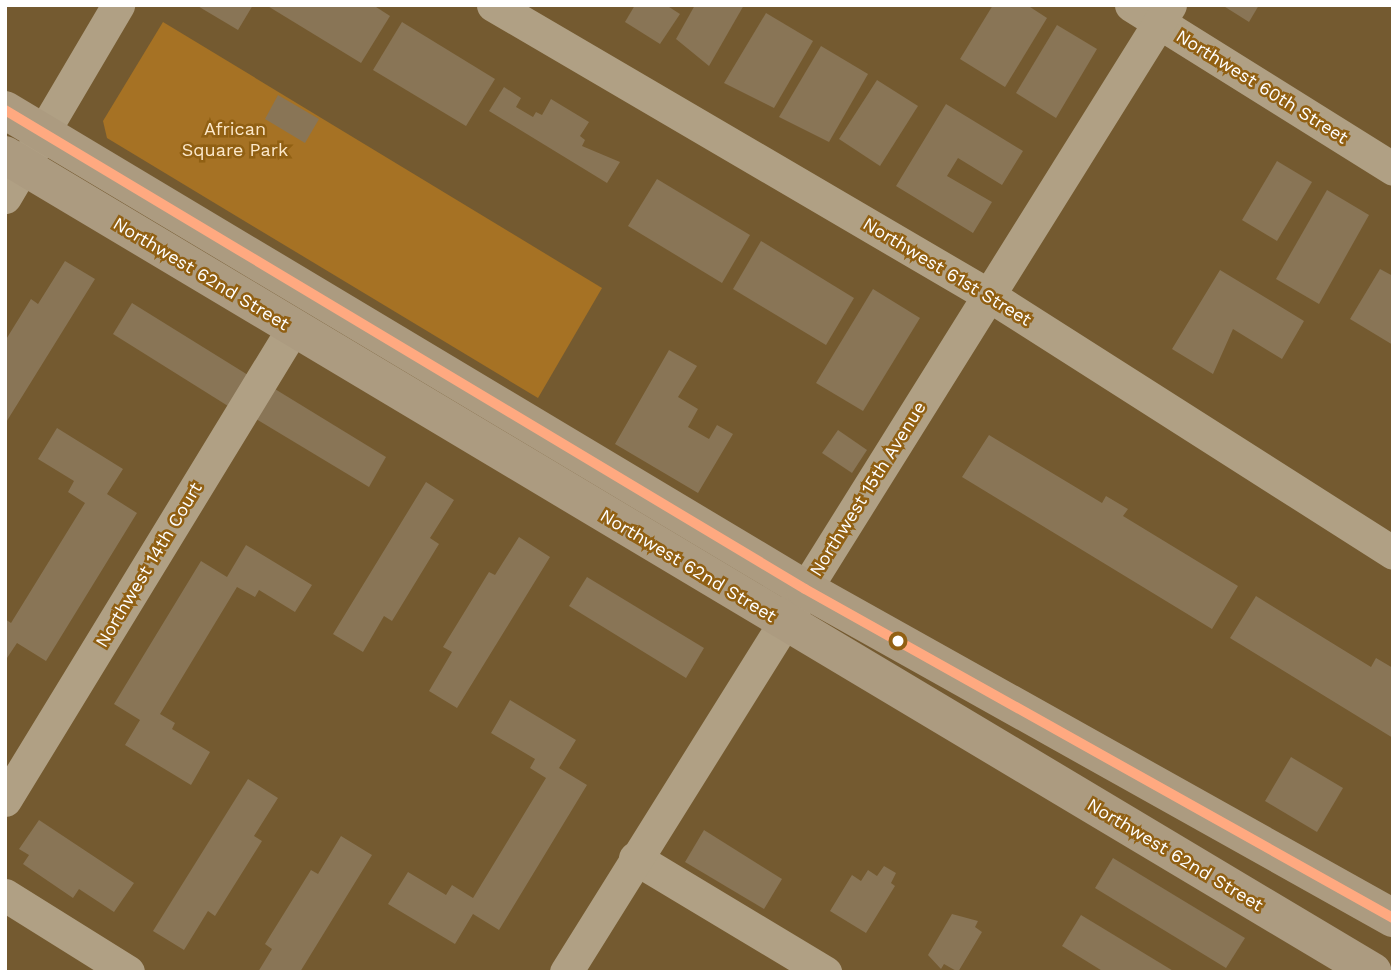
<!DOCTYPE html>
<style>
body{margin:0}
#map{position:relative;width:1398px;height:977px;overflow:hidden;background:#745a30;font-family:"Work Sans",sans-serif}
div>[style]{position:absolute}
.green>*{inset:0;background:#a67224}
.building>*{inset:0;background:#897556}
.street>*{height:33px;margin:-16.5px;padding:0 16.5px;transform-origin:16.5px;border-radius:16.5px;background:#b0a084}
.secondary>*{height:38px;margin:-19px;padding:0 19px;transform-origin:19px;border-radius:19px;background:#ac9b80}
.bus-1>*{height:10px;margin:-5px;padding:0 5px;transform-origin:5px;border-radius:5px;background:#ffa980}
.dots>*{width:19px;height:19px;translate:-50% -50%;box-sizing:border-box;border:4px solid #916013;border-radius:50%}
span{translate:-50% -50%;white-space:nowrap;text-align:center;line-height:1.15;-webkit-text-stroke:5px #916013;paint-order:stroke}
.street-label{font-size:18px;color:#fff}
.park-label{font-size:18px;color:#fce8ca}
.frame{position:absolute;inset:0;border:7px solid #fff;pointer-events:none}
</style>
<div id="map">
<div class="green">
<i style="clip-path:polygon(163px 22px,602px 288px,538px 398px,107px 138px,103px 121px)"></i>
</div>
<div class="building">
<i style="clip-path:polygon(196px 5px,253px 5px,238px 30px)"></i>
<i style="clip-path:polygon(266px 5px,373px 5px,390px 16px,361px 63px)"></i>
<i style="clip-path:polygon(635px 5px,666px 5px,680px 14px,660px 44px,625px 22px)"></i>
<i style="clip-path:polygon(695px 5px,744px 5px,709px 66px,676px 39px)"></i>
<i style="clip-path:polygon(993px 5px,1027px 5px,1047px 18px,1005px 87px,960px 59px)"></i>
<i style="clip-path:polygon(1222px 5px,1259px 5px,1249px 22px)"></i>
<i style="clip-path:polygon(766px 13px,813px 41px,774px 108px,724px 83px)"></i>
<i style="clip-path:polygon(402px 22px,495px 79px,466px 126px,373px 70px)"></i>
<i style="clip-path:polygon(1057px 25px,1097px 49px,1056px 118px,1016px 93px)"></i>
<i style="clip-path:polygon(821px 46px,868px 74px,829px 142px,779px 117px)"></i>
<i style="clip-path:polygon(877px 80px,918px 106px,880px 166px,839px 139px)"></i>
<i style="clip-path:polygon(504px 87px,521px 98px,516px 107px,533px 117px,536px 112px,542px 115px,551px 99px,589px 122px,580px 136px,585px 140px,582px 146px,620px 162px,607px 183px,489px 111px)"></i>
<i style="clip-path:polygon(278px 95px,319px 119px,305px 143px,265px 119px)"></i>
<i style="clip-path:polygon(946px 104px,1023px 151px,1002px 185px,958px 158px,947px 176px,992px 202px,973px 233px,896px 186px)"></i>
<i style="clip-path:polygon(1277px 161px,1312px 182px,1277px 241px,1242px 220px)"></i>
<i style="clip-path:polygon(657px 179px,750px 235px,722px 283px,628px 226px)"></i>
<i style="clip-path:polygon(1327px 190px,1369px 215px,1319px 304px,1276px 279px)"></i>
<i style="clip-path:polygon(761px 241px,854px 298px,826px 345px,733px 289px)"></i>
<i style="clip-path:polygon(65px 261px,95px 279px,5px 424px,5px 341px,31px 299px,38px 304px)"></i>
<i style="clip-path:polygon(1380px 269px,1393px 276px,1393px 345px,1350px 319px)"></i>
<i style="clip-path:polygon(1220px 270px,1304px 321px,1282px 359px,1233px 329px,1213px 374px,1172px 349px)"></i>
<i style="clip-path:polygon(873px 289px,920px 318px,863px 411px,816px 383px)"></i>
<i style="clip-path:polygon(132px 303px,248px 375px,228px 406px,113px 334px)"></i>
<i style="clip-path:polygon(669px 350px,697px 366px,678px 397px,698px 409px,688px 427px,709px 439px,717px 425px,733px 434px,698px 493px,615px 444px)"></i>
<i style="clip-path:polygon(270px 386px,386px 457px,369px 487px,251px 416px)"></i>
<i style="clip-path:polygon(57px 428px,123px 469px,107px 494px,137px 513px,46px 661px,17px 643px,5px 661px,5px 619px,11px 623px,85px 503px,68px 492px,74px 481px,38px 459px)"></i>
<i style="clip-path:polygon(838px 430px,867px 450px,852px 473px,822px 453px)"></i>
<i style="clip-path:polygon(989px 435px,1102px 503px,1106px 496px,1128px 509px,1123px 516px,1238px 586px,1212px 629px,962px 477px)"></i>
<i style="clip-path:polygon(426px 482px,454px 500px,430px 538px,439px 544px,392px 621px,384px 616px,363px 652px,333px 634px)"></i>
<i style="clip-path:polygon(519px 537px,550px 557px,457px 708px,429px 691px,452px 652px,443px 647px,489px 572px,495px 575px)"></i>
<i style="clip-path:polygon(246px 545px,312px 585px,295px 612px,259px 590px,255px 597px,237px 587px,160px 714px,175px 723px,172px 729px,210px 752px,191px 785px,125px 745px,140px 720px,114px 704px,201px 561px,227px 577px)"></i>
<i style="clip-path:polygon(587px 577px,704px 648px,686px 678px,569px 606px)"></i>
<i style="clip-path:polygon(1256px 596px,1371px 667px,1376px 658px,1393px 668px,1393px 738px,1230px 638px)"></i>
<i style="clip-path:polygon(510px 700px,576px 740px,559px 768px,587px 785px,499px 930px,473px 914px,455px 944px,388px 904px,408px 872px,446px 895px,452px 885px,473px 898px,546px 778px,530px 768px,535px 759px,491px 733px)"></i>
<i style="clip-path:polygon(1291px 757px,1343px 788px,1317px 832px,1265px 801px)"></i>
<i style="clip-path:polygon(248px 779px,278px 798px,254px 836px,262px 841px,215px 916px,208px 911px,184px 950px,153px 931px)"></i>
<i style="clip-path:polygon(39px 820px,134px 883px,114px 912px,79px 889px,73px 898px,23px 864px,29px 855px,19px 849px)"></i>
<i style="clip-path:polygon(704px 830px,782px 879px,764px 909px,685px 862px)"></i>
<i style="clip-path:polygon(341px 836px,372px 855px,300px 972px,258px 972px,272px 949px,265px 944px,311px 870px,318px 874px)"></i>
<i style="clip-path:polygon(1113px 858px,1245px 938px,1226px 968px,1095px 888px)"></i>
<i style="clip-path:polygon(884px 866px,896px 873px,891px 883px,895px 886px,866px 933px,830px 911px,852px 875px,861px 881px,868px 870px,877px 876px)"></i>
<i style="clip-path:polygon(952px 914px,978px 921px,975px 927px,982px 932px,958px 972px,944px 964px,941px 969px,928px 955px)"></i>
<i style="clip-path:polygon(1081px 915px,1175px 972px,1104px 972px,1062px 946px)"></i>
</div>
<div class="street">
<i style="left:493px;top:5px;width:576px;rotate:30.35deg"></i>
<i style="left:990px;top:296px;width:478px;rotate:32.5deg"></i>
<i style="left:1131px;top:5px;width:309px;rotate:32deg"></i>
<i style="left:5px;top:197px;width:223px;rotate:-59.5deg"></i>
<i style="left:5px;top:800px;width:551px;rotate:-58.59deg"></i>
<i style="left:635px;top:858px;width:222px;rotate:31deg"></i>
<i style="left:5px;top:895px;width:145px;rotate:32deg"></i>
<i style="left:566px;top:972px;width:1140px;rotate:-58.01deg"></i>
</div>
<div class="secondary">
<i style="left:5px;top:110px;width:932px;rotate:30.91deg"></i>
<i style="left:805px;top:589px;width:674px;rotate:29.23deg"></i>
<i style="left:5px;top:155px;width:1593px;rotate:30.85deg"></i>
</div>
<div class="bus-1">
<i style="left:5px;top:110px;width:932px;rotate:30.91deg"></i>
<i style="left:805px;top:589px;width:674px;rotate:29.23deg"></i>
</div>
<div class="dots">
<i style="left:898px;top:641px;background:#fff"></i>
</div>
<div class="street-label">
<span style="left:1262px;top:87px;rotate:32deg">Northwest 60th Street</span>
<span style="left:947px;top:272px;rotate:31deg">Northwest 61st Street</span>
<span style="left:201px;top:274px;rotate:31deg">Northwest 62nd Street</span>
<span style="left:868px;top:489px;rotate:-58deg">Northwest 15th Avenue</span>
<span style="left:149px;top:565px;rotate:-59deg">Northwest 14th Court</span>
<span style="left:688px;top:566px;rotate:31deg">Northwest 62nd Street</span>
<span style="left:1175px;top:855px;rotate:31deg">Northwest 62nd Street</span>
</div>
<div class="park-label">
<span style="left:235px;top:140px">African<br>Square Park</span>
</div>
<div class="frame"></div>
</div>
